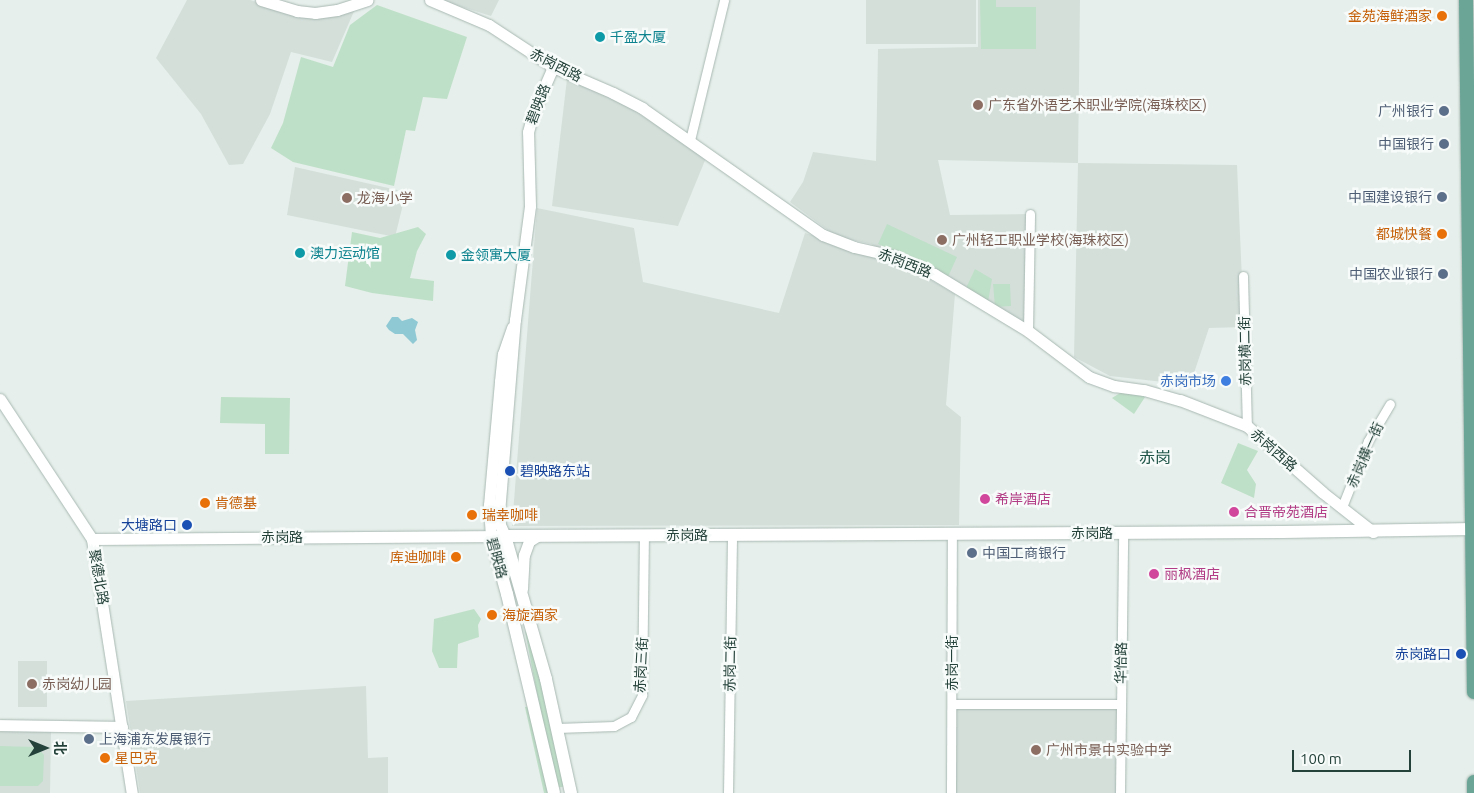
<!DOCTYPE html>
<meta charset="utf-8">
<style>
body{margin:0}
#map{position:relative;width:1474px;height:793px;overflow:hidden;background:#e6efeb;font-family:Ubuntu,"Noto Sans SC",sans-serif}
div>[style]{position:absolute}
.built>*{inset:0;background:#d4dfda}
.green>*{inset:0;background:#bfe0c8}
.water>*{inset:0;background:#8ec9d4}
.roads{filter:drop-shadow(0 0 1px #a8b8b2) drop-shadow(0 0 1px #a8b8b2)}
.minor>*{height:9px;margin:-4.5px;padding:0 4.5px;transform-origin:4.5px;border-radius:4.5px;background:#fff}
.tertiary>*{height:11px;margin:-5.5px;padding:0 5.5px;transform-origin:5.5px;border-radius:5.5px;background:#fff}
.secondary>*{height:12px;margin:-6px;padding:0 6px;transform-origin:6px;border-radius:6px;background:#fff}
.primary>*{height:14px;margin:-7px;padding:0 7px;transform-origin:7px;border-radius:7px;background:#6aa596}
.dots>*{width:14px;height:14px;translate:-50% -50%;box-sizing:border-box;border:2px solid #f7fbf9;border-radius:50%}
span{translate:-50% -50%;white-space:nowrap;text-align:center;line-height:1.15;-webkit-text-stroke:5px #f7fbf9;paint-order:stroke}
.food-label{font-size:14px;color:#c56008}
.right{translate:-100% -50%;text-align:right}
.left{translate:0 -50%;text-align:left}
.culture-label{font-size:14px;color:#0d838f}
.street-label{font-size:14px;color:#24423a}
.education-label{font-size:14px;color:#785e54}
.service-label{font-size:14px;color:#4e5e75}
.shop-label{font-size:14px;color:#366cbe}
.transit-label{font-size:14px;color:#164399}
.hotel-label{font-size:14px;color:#b23c85}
.quarter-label{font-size:16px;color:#1f5548}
.north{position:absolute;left:20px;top:723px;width:50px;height:50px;-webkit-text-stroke:4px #f7fbf9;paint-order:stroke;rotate:90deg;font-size:14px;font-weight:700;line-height:20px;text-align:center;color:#24423a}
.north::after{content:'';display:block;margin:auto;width:18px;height:22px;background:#24423a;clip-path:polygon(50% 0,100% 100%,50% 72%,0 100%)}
.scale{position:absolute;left:1292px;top:750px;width:119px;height:22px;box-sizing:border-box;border:2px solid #24423a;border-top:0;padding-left:6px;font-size:15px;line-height:18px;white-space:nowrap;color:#24423a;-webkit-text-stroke:4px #f7fbf9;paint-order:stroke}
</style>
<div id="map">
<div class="built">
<i style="clip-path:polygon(187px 0,250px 0,304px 16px,325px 17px,355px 9px,332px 62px,291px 52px,270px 114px,243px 164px,229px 165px,201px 114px,156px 58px)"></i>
<i style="clip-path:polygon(440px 0,499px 0,491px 16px)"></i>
<i style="clip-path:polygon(866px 0,976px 0,976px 44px,866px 44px)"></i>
<i style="clip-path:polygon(978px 0,1080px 0,1078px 163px,1237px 165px,1244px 327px,1209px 328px,1190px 385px,1110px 376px,1074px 357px,1078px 163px,938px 160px,950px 215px,1030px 214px,1028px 328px,871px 244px,837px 237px,790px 202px,803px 182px,813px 152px,876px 161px,878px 49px,978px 47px)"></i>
<i style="clip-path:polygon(567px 79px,611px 95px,706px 158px,678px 226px,552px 206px)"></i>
<i style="clip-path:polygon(295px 167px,406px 192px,395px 237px,287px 215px)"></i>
<i style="clip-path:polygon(537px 208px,634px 228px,643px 282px,779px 313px,805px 233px,893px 258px,955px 294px,946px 405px,961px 417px,959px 525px,512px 526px)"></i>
<i style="clip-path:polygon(18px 661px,47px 661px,47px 707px,18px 707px)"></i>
<i style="clip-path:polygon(366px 686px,368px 758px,388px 757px,388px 793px,140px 793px,126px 701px)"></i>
<i style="clip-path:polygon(955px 707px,1118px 708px,1117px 793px,954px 793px)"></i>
<i style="clip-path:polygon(0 730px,51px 731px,50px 793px,0 793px)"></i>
</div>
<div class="green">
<i style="clip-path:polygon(980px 0,996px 0,996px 7px,1036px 7px,1036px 49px,981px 49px)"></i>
<i style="clip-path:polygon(377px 5px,467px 37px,447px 99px,423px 97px,415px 131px,406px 130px,394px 186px,293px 162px,271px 148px,283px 123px,301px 57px,333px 67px,350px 25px)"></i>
<i style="clip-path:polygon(887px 224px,957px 257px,948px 277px,878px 244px)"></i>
<i style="clip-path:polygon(418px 227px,426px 234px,417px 251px,410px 278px,434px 281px,433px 301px,372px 293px,345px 286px,352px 232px,380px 238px)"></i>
<i style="clip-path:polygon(975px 269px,992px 279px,988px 302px,966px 288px)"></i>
<i style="clip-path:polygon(993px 284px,1010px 284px,1011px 306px,995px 307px)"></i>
<i style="clip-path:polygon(1125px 390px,1147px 394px,1134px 414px,1112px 398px)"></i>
<i style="clip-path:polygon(221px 397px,290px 398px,289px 454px,265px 454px,265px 424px,220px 423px)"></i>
<i style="clip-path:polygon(1238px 443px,1258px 451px,1247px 470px,1256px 484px,1254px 498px,1221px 483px)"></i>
<i style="clip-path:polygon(474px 609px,481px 619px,478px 625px,479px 637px,458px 644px,457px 668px,439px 668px,432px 651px,434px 619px)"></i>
<i style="clip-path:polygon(525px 631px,533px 639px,567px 786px,555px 788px)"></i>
<i style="clip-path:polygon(531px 706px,552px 793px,544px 793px,525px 707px)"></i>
<i style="clip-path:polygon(0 746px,37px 747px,44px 755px,43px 781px,38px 786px,0 786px)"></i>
</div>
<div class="water">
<i style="clip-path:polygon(392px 317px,398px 317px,402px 321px,412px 318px,418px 322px,415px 330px,417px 340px,413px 344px,403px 334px,395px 334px,389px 330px,386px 326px)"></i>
</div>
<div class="roads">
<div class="minor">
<i style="left:690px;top:140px;width:144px;rotate:-76.3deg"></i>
<i style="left:1243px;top:276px;width:150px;rotate:88.5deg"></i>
<i style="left:1028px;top:331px;width:117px;rotate:-89deg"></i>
<i style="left:1342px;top:507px;width:71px;rotate:-68.5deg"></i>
<i style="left:1368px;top:441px;width:43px;rotate:-59.3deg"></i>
<i style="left:952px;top:704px;width:169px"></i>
<i style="left:557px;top:728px;width:57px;rotate:-2deg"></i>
<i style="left:614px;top:726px;width:19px;rotate:-28deg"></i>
<i style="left:631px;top:717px;width:25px;rotate:-63deg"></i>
<i style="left:642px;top:695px;width:160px;rotate:-89.3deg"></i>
<i style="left:728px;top:793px;width:258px;rotate:-89.1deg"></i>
<i style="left:951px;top:793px;width:260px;rotate:-89.8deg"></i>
<i style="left:1120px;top:793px;width:260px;rotate:-89.3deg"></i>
</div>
<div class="tertiary">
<i style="left:261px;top:0;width:38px;rotate:17deg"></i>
<i style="left:297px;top:11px;width:18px;rotate:6deg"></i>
<i style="left:315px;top:13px;width:22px;rotate:-8deg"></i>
<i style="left:337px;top:10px;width:32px;rotate:-18deg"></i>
<i style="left:430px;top:0;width:64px;rotate:23deg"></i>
<i style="left:489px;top:25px;width:77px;rotate:33.3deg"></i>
<i style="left:553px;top:67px;width:65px;rotate:23.4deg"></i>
<i style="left:613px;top:93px;width:33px;rotate:27deg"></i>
<i style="left:642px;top:108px;width:221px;rotate:35.1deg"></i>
<i style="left:823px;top:235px;width:33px;rotate:21deg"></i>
<i style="left:854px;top:247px;width:41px;rotate:12.7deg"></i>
<i style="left:894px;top:256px;width:44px;rotate:24.2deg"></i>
<i style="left:934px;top:274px;width:110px;rotate:31.2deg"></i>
<i style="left:1028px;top:331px;width:76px;rotate:37deg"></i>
<i style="left:1089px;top:377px;width:27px;rotate:20deg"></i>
<i style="left:1114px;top:386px;width:30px;rotate:8deg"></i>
<i style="left:1144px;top:390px;width:37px;rotate:16deg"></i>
<i style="left:1180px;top:400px;width:72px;rotate:21.2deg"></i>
<i style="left:1247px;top:426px;width:100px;rotate:41.3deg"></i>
<i style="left:1322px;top:492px;width:65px;rotate:38.1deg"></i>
<i style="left:0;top:399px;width:168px;rotate:56.7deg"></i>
<i style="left:92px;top:539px;width:257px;rotate:81.1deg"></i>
<i style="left:491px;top:536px;width:31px;rotate:-94deg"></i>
<i style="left:489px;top:505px;width:124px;rotate:-84.9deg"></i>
<i style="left:500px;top:381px;width:27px;rotate:-84deg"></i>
<i style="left:503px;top:354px;width:28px;rotate:-71deg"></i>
<i style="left:92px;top:539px;width:413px;rotate:-0.4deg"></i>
<i style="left:505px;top:536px;width:12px;rotate:-114deg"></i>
<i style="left:500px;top:525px;width:12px;rotate:-95deg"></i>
<i style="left:499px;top:513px;width:194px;rotate:-85.3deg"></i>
<i style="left:515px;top:320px;width:115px;rotate:-82.5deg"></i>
<i style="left:530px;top:206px;width:74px;rotate:-91.5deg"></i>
<i style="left:528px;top:132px;width:20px;rotate:-75deg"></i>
<i style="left:533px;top:113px;width:50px;rotate:-66.5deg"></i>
<i style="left:522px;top:589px;width:34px;rotate:-87deg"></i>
<i style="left:524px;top:555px;width:15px;rotate:-70deg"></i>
<i style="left:529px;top:541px;width:9px;rotate:-32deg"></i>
<i style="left:0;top:725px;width:122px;rotate:0.9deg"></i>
</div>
<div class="secondary">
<i style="left:491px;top:536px;width:60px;rotate:74.6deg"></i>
<i style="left:507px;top:594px;width:204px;rotate:76.7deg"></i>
<i style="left:571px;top:793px;width:117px;rotate:-102.4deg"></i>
<i style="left:546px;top:679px;width:149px;rotate:-106deg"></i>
<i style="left:505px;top:536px;width:777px;rotate:-0.29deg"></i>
<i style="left:1282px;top:532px;width:192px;rotate:-0.9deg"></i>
</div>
<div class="primary">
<i style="left:1466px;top:0;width:692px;rotate:89.34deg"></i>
<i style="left:1474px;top:793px;width:11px;rotate:-90deg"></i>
</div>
</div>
<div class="dots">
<i style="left:1442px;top:16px;background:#e8710a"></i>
<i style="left:600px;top:37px;background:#0f9aa8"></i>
<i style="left:978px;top:105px;background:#8d6e63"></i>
<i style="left:1444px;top:111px;background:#5c6f8a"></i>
<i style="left:1444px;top:144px;background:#5c6f8a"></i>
<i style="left:1442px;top:197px;background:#5c6f8a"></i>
<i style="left:347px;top:198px;background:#8d6e63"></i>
<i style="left:1442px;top:234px;background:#e8710a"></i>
<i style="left:942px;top:240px;background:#8d6e63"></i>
<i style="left:300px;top:253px;background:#0f9aa8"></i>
<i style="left:451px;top:255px;background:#0f9aa8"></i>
<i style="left:1443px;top:274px;background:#5c6f8a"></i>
<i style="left:1226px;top:381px;background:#3f7fe0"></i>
<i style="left:510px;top:471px;background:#1a4fb4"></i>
<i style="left:985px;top:499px;background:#d1479c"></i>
<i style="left:205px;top:503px;background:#e8710a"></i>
<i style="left:1234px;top:512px;background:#d1479c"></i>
<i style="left:472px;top:515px;background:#e8710a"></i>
<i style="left:187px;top:525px;background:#1a4fb4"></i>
<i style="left:972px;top:553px;background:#5c6f8a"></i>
<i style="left:456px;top:557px;background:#e8710a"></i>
<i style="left:1154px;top:574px;background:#d1479c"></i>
<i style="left:492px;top:615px;background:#e8710a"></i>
<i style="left:1461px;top:654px;background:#1a4fb4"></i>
<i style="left:32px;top:684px;background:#8d6e63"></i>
<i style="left:89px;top:739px;background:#5c6f8a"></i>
<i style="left:1036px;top:750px;background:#8d6e63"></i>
<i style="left:105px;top:758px;background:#e8710a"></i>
</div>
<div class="food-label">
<span class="right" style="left:1432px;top:16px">金苑海鲜酒家</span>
<span class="right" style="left:1432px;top:234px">都城快餐</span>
<span class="left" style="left:215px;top:503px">肯德基</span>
<span class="left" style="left:482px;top:515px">瑞幸咖啡</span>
<span class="right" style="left:446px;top:557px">库迪咖啡</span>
<span class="left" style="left:502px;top:615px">海旋酒家</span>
<span class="left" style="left:115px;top:758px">星巴克</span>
</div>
<div class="culture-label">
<span class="left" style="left:610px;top:37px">千盈大厦</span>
<span class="left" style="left:310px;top:253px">澳力运动馆</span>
<span class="left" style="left:461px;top:255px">金领寓大厦</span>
</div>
<div class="street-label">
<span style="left:556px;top:65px;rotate:27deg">赤岗西路</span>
<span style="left:538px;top:104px;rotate:-69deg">碧映路</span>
<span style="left:905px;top:263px;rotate:21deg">赤岗西路</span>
<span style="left:1245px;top:351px;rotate:-91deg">赤岗横二街</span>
<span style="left:1274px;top:450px;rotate:41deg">赤岗西路</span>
<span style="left:1365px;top:455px;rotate:-66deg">赤岗横一街</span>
<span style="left:1092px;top:533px">赤岗路</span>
<span style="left:687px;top:535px">赤岗路</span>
<span style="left:282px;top:537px">赤岗路</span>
<span style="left:497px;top:558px;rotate:74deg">碧映路</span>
<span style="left:99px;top:577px;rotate:80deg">聚德北路</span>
<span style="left:952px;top:663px;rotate:-90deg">赤岗一街</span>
<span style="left:1121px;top:663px;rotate:-89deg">华怡路</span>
<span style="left:730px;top:664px;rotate:-89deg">赤岗二街</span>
<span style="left:641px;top:665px;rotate:-87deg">赤岗三街</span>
</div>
<div class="education-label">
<span class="left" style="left:988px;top:105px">广东省外语艺术职业学院(海珠校区)</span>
<span class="left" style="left:357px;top:198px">龙海小学</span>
<span class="left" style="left:952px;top:240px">广州轻工职业学校(海珠校区)</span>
<span class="left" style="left:42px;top:684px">赤岗幼儿园</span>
<span class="left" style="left:1046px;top:750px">广州市景中实验中学</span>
</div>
<div class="service-label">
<span class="right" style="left:1434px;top:111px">广州银行</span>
<span class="right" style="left:1434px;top:144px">中国银行</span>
<span class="right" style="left:1432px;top:197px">中国建设银行</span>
<span class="right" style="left:1433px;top:274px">中国农业银行</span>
<span class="left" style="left:982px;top:553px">中国工商银行</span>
<span class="left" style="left:99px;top:739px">上海浦东发展银行</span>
</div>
<div class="shop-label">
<span class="right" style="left:1216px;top:381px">赤岗市场</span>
</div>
<div class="transit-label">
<span class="left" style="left:520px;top:471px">碧映路东站</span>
<span class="right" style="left:177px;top:525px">大塘路口</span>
<span class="right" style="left:1451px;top:654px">赤岗路口</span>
</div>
<div class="hotel-label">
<span class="left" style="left:995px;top:499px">希岸酒店</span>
<span class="left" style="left:1244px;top:512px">合晋帝苑酒店</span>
<span class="left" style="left:1164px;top:574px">丽枫酒店</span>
</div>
<div class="quarter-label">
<span style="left:1155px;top:457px">赤岗</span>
</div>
<div class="north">北</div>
<div class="scale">100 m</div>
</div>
